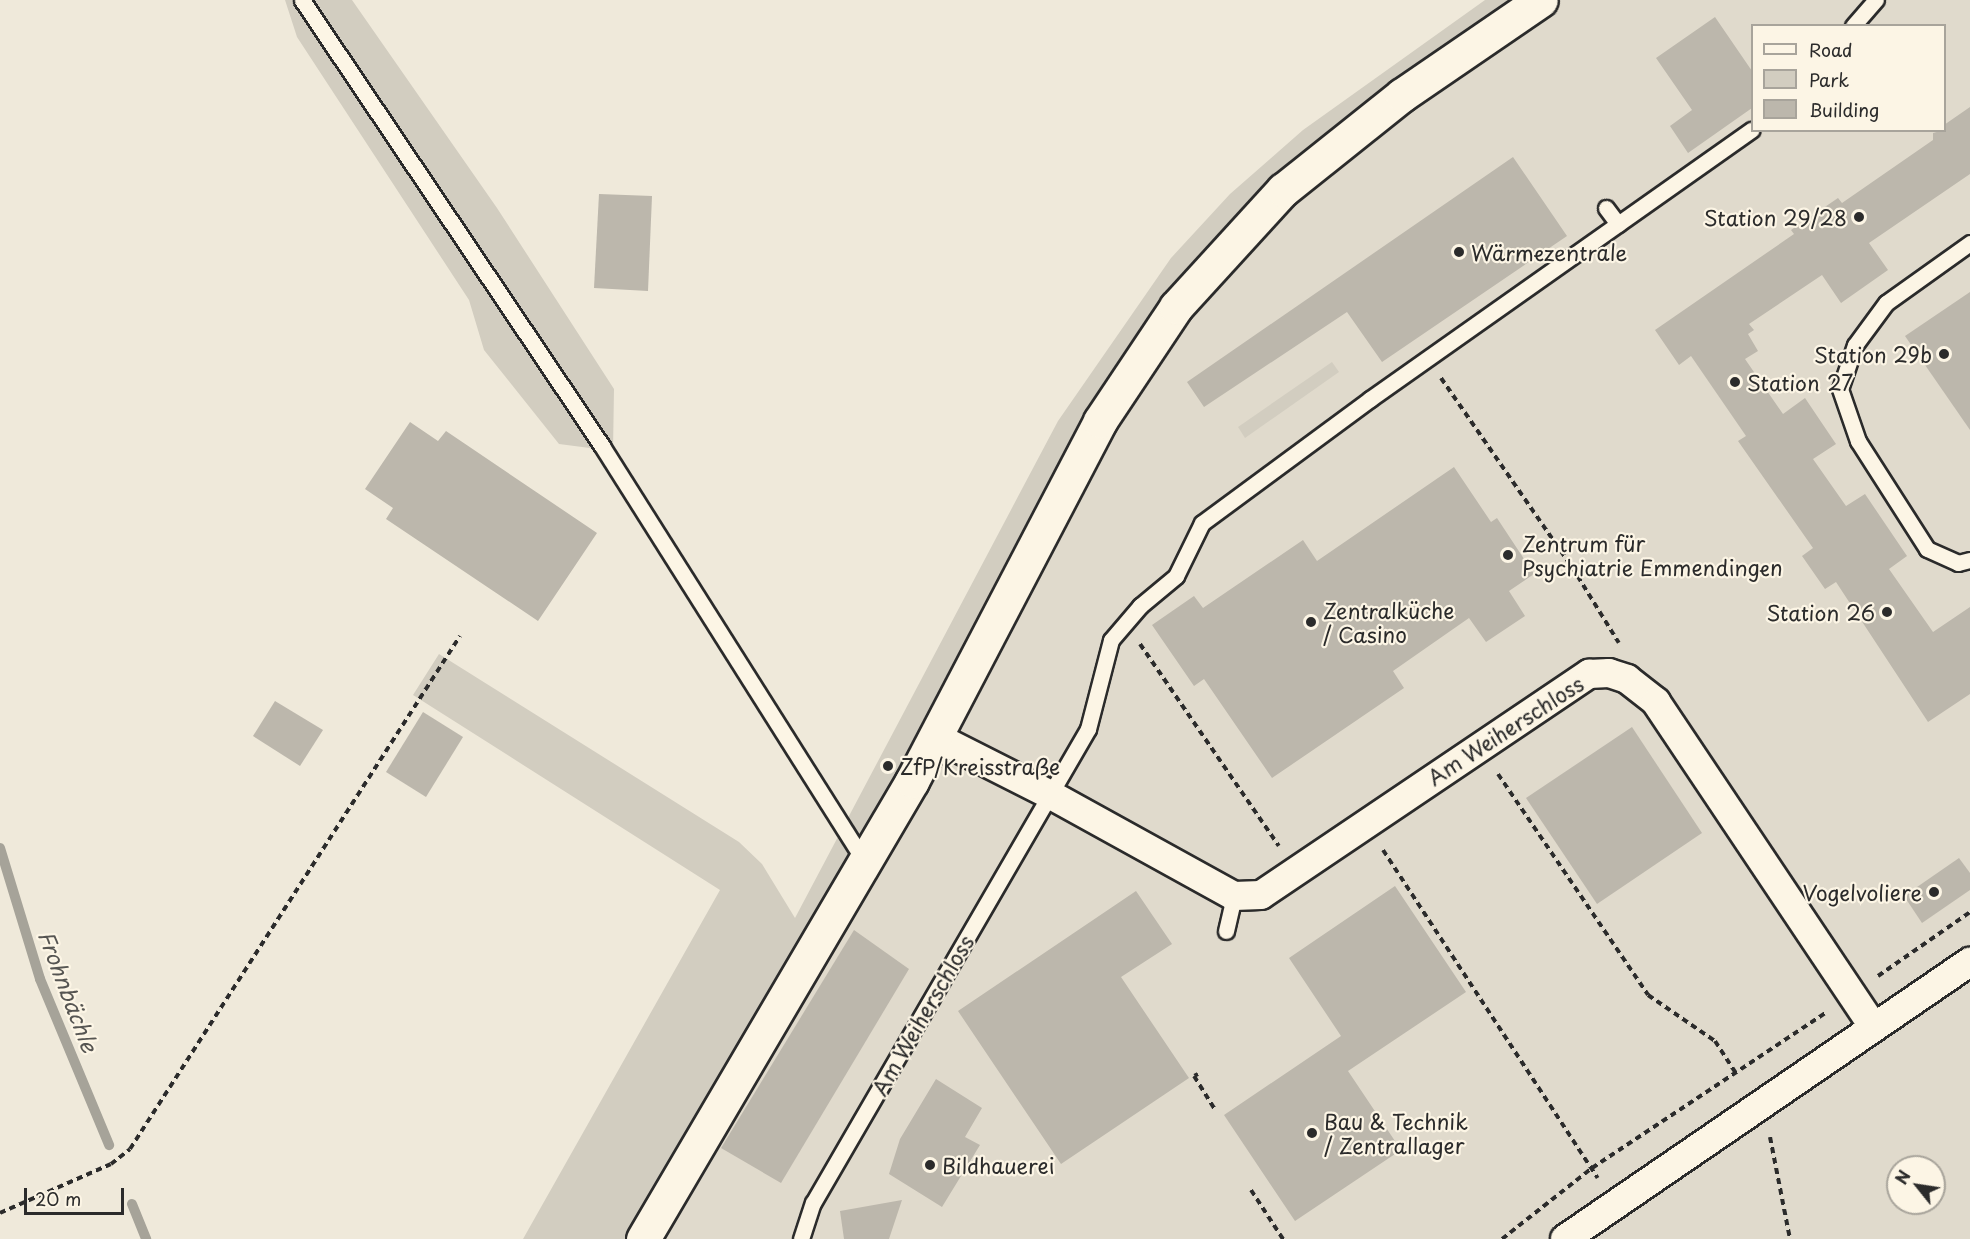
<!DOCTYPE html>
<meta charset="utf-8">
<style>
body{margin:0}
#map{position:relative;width:1970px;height:1239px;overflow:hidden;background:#efe9da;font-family:"Playpen Sans",sans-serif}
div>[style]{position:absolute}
.built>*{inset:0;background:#e0dacc}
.green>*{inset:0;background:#d2cdc0}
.stream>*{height:10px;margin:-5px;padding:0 5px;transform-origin:5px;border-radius:5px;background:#a6a399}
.building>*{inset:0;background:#bcb7ac}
.path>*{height:4px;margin-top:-2px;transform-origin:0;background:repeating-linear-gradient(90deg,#2b2b2b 0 6px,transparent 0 10.5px)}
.roads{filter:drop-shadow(2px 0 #2b2b2b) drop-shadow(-2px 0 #2b2b2b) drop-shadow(0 2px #2b2b2b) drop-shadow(0 -2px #2b2b2b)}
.lane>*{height:15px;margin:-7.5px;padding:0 7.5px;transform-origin:7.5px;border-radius:7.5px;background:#fcf5e5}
.street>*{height:28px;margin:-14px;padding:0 14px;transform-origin:14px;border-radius:14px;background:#fcf5e5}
.secondary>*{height:33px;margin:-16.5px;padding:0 16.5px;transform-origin:16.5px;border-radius:16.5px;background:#fcf5e5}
.dots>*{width:16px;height:16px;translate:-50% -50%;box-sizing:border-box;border:3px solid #fcf5e5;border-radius:50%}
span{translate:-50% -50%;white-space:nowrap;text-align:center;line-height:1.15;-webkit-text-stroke:4.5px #fcf5e5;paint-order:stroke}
.poi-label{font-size:21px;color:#2b2b2b}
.right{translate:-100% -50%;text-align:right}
.left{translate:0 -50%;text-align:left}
.street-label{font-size:21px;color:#2b2b2b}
.water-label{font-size:22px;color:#565552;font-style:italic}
.legend{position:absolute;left:1751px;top:24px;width:195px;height:108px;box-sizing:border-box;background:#fcf5e5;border:2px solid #a8a49b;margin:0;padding:8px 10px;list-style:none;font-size:18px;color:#2b2b2b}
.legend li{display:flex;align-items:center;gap:12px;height:30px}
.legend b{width:30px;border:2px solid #a8a49b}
.north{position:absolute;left:1886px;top:1155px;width:60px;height:60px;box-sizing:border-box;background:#fcf5e5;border:2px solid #a8a49b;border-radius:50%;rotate:300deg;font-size:16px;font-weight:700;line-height:24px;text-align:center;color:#2b2b2b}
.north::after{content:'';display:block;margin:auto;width:21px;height:27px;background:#2b2b2b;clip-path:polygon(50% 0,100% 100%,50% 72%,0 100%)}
.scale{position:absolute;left:24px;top:1188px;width:100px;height:27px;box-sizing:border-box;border:3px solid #2b2b2b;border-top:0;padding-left:8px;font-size:18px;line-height:21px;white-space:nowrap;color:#2b2b2b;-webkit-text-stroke:4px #fcf5e5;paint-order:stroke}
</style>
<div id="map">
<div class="built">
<i style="clip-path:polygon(evenodd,1560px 0,1970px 0,1970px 1239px,666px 1239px,762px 1063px,894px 844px,1144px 367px,1264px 219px,1410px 101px,1560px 0,1752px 26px,1944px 26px,1944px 130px,1752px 130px,1752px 26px,1560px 0,1898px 1167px,1934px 1167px,1934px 1203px,1898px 1203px,1898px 1167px)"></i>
</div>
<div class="green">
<i style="clip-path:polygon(285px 0,352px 0,497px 208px,614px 389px,613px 451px,559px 444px,484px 350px,469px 300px,297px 37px)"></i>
<i style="clip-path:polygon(1485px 0,1560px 0,1410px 101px,1264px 219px,1144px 367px,894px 844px,762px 1063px,666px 1239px,523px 1239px,720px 890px,413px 695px,439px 654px,739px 842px,762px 864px,795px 918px,1058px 421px,1171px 258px,1230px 194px,1303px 130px)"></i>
<i style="clip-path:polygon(1332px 362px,1339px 372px,1245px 438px,1238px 427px)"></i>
</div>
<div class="stream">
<i style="left:0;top:848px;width:137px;rotate:73deg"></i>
<i style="left:40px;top:979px;width:180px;rotate:67.4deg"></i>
<i style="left:132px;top:1204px;width:38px;rotate:68deg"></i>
</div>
<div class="building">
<i style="clip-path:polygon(1715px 17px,1752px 71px,1752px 108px,1688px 153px,1670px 126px,1692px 110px,1656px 58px)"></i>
<i style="clip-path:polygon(1970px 107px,1970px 174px,1869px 243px,1888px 270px,1841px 303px,1822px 275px,1749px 324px,1754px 330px,1748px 334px,1758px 351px,1745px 359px,1783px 414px,1805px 398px,1836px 444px,1813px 459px,1846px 506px,1865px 494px,1907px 556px,1889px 569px,1933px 632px,1970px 607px,1970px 694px,1928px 722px,1836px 582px,1825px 589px,1802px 556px,1813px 548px,1738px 441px,1746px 436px,1691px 356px,1679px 365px,1655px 330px,1794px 234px,1791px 230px,1838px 198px,1842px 203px,1933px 140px,1933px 133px,1944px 130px,1944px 125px)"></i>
<i style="clip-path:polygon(1513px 157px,1567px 236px,1382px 362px,1347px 312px,1204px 407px,1187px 382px)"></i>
<i style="clip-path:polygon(599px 194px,652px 196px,648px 291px,594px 288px)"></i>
<i style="clip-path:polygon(1970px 292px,1970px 430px,1905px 336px)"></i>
<i style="clip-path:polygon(410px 422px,438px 441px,446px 431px,597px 533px,538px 621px,386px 519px,393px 508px,365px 489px)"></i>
<i style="clip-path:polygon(1454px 467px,1491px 522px,1497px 518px,1534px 574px,1509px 591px,1525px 616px,1486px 642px,1469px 618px,1393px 671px,1404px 688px,1272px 778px,1204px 679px,1194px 686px,1152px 625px,1194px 596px,1203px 608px,1303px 540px,1317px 561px)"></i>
<i style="clip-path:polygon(275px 701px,323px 730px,300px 766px,253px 736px)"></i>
<i style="clip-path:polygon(423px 712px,463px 737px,426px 797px,386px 772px)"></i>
<i style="clip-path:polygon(1632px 727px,1702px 833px,1597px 904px,1526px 798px)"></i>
<i style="clip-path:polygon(1959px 858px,1970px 873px,1970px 890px,1922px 923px,1904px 896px)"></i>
<i style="clip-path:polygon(1395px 886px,1466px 992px,1348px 1071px,1401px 1150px,1295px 1221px,1224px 1115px,1341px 1036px,1289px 958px)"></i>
<i style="clip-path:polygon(1136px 891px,1172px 944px,1121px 977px,1189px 1078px,1061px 1164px,958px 1011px)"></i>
<i style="clip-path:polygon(854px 930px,909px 969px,781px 1183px,721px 1148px)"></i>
<i style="clip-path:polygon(936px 1079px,982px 1108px,965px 1137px,980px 1145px,942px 1207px,889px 1174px,900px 1139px)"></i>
<i style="clip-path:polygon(902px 1200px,889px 1239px,844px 1239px,840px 1211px)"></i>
</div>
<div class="path">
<i style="left:1441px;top:378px;width:230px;rotate:55.3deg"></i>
<i style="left:1572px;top:567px;width:89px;rotate:58.3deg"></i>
<i style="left:1140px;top:644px;width:245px;rotate:55.5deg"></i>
<i style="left:1498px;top:774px;width:267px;rotate:55.8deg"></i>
<i style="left:1648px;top:995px;width:81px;rotate:34.5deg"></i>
<i style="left:1715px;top:1041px;width:38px;rotate:57deg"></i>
<i style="left:1383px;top:850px;width:392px;rotate:56.8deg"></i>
<i style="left:1878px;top:976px;width:112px;rotate:-34.8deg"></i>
<i style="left:1198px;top:1074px;width:4px;rotate:153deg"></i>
<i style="left:1194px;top:1076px;width:40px;rotate:58deg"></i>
<i style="left:1770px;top:1137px;width:104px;rotate:78.9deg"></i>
<i style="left:1251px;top:1190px;width:59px;rotate:56.9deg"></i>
<i style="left:0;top:1213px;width:121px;rotate:-23.8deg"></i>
<i style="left:111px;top:1164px;width:24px;rotate:-38deg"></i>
<i style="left:130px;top:1149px;width:610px;rotate:-57.25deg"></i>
<i style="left:1502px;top:1239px;width:115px;rotate:-38.3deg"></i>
<i style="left:1592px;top:1168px;width:283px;rotate:-33.6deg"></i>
</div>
<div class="roads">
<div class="lane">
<i style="left:302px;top:0;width:538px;rotate:56.07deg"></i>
<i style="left:602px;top:446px;width:494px;rotate:57.7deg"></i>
<i style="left:1853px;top:26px;width:35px;rotate:-49deg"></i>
<i style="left:1606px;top:208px;width:20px;rotate:53deg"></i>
<i style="left:1970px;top:243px;width:103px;rotate:144.5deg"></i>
<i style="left:1886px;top:303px;width:52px;rotate:126.4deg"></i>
<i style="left:1855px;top:345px;width:46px;rotate:108.8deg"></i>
<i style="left:1840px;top:389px;width:55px;rotate:70.9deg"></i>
<i style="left:1858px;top:441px;width:128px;rotate:57.4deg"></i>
<i style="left:1927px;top:549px;width:34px;rotate:24deg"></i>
<i style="left:1958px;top:563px;width:12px;rotate:-14deg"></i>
<i style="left:1226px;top:931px;width:36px;rotate:-77deg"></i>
<i style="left:801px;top:1239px;width:38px;rotate:-72deg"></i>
<i style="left:813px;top:1203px;width:548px;rotate:-59.88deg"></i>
<i style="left:1088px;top:729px;width:92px;rotate:-75.5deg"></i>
<i style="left:1111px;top:640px;width:45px;rotate:-49.5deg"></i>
<i style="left:1140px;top:606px;width:47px;rotate:-39.8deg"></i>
<i style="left:1176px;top:576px;width:59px;rotate:-63.9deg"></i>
<i style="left:1202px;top:523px;width:209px;rotate:-36.4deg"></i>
<i style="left:1370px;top:399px;width:467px;rotate:-35.2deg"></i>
</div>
<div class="street">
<i style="left:936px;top:737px;width:129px;rotate:26.8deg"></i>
<i style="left:1051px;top:795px;width:209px;rotate:28.9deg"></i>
<i style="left:1234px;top:896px;width:27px;rotate:-2deg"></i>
<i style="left:1261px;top:895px;width:396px;rotate:-34deg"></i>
<i style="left:1589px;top:674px;width:20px;rotate:-3deg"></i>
<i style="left:1609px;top:673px;width:19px;rotate:18deg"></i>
<i style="left:1627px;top:679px;width:37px;rotate:38deg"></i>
<i style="left:1656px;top:702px;width:390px;rotate:56.2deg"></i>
<i style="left:1565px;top:1239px;width:491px;rotate:-34.4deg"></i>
</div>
<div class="secondary">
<i style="left:643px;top:1239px;width:531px;rotate:-59.57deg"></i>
<i style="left:912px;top:781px;width:406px;rotate:-62.4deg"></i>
<i style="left:1100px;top:421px;width:137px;rotate:-56.3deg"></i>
<i style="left:1176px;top:307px;width:159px;rotate:-47.6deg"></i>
<i style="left:1283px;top:190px;width:152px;rotate:-38.6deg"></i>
<i style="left:1402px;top:95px;width:168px;rotate:-34.4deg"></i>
</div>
</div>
<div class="dots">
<i style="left:1859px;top:217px;background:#2b2b2b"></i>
<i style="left:1459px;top:252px;background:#2b2b2b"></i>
<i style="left:1944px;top:354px;background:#2b2b2b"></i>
<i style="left:1735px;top:382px;background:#2b2b2b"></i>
<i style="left:1508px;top:555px;background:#2b2b2b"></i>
<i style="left:1887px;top:612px;background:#2b2b2b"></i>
<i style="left:1311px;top:622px;background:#2b2b2b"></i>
<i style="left:888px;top:766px;background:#2b2b2b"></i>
<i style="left:1934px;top:892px;background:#2b2b2b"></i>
<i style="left:1312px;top:1133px;background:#2b2b2b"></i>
<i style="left:930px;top:1165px;background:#2b2b2b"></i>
</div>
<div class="poi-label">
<span class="right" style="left:1847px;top:217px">Station 29/28</span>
<span class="left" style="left:1471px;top:252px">Wärmezentrale</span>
<span class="right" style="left:1932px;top:354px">Station 29b</span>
<span class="left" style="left:1747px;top:382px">Station 27</span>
<span class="left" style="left:1522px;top:555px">Zentrum für<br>Psychiatrie Emmendingen</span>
<span class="left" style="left:1323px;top:622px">Zentralküche<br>/ Casino</span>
<span class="right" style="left:1875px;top:612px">Station 26</span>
<span class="left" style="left:900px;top:766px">ZfP/Kreisstraße</span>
<span class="right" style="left:1922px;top:892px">Vogelvoliere</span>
<span class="left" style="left:1324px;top:1133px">Bau &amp; Technik<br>/ Zentrallager</span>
<span class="left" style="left:942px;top:1165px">Bildhauerei</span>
</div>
<div class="street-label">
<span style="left:1505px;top:730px;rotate:-33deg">Am Weiherschloss</span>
<span style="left:922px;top:1015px;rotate:-60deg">Am Weiherschloss</span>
</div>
<div class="water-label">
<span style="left:69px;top:991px;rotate:69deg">Frohnbächle</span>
</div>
<ul class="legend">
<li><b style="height:8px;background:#fcf5e5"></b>Road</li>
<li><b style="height:16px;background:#d2cdc0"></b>Park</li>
<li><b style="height:16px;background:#bcb7ac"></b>Building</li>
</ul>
<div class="north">N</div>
<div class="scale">20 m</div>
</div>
